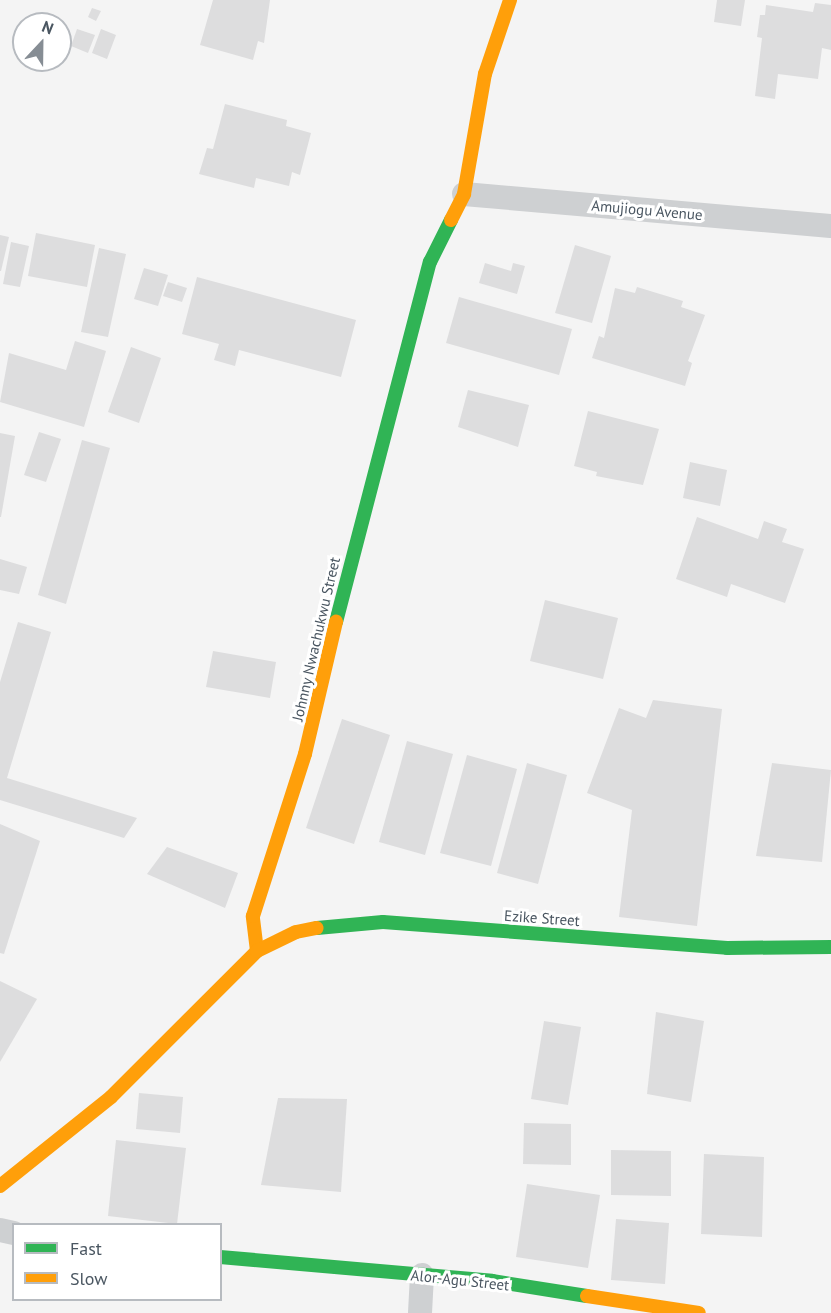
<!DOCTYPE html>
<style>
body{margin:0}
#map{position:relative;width:831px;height:1313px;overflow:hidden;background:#f4f4f4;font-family:"PT Sans",sans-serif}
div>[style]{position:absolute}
.building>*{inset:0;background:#ddddde}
.street>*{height:24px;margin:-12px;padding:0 12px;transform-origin:12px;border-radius:12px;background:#ced0d2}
.fast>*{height:14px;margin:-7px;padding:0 7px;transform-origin:7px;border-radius:7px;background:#30b455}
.slow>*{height:14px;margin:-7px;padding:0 7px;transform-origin:7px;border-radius:7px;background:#ff9f0a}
span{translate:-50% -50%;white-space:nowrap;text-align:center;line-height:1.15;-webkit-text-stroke:6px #fff;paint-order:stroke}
.street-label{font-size:15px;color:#4a5661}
.legend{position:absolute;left:12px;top:1223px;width:210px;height:78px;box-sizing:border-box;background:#fff;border:2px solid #b7bbc0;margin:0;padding:8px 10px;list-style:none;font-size:18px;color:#4a5661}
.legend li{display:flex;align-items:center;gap:12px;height:30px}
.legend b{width:30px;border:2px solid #b7bbc0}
.north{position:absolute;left:12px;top:12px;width:60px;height:60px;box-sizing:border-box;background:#fff;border:2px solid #b7bbc0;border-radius:50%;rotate:22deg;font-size:16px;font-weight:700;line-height:24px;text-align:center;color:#4a5661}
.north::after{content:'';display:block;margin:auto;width:21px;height:27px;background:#868d94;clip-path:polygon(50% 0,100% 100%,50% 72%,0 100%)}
</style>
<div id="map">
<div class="building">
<i style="clip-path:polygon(213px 0,270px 0,264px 43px,258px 41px,253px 60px,200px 45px)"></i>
<i style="clip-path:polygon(717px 0,745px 0,741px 26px,714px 22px)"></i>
<i style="clip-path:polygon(815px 3px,831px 5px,831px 50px,822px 48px,818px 79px,778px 74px,775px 99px,755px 96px,762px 38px,757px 37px,760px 15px,765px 15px,766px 5px,813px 12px)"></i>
<i style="clip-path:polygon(92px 8px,101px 11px,96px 21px,88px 17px)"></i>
<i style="clip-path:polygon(77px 29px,95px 35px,88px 53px,71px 46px)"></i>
<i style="clip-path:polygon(101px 29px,116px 35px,107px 59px,92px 53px)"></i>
<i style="clip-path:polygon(225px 104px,287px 120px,286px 126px,311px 133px,300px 175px,292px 172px,289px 186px,256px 178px,254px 188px,199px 174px,207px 148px,213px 149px)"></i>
<i style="clip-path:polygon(36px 233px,95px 245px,87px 287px,28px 276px)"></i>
<i style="clip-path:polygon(0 235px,9px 237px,1px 271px,0 271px)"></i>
<i style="clip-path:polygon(11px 242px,29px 246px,20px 287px,3px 284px)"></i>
<i style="clip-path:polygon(575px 245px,611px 256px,592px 323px,555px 313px)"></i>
<i style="clip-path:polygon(99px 248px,126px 254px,108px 337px,81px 332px)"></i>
<i style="clip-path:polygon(485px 263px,511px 271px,513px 263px,525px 266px,517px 294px,479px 283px)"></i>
<i style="clip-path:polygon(144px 268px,168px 275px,158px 306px,134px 299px)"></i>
<i style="clip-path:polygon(197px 277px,356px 320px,341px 377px,239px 350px,235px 366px,214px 360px,219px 344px,182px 334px)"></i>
<i style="clip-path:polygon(168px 282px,187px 288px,182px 302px,163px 296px)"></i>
<i style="clip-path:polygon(637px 287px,683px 301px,681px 307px,705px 315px,688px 361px,692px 363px,685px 386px,592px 358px,599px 336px,604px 338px,615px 288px,635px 293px)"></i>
<i style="clip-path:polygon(459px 297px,572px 329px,559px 375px,446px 343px)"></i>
<i style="clip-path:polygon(75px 341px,106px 351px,84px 427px,0 402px,9px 353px,66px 370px)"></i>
<i style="clip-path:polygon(131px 347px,161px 358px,139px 423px,108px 412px)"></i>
<i style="clip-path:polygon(468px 390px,529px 405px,518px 447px,458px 427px)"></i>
<i style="clip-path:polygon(588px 411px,659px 429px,643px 485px,596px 476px,597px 472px,574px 466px)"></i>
<i style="clip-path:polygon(39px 432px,61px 439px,46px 482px,24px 475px)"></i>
<i style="clip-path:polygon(0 433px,15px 436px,1px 517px,0 517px)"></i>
<i style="clip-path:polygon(82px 440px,110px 448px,66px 604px,38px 595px)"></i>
<i style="clip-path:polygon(690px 462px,727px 470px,720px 506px,683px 498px)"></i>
<i style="clip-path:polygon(697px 517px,758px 539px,764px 521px,787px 529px,782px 542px,804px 549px,785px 603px,731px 584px,727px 597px,676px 579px)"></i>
<i style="clip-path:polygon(0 559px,27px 567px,19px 594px,0 590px)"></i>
<i style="clip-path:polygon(545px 600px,618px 618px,603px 679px,530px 661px)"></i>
<i style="clip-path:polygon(18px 622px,51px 632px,7px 778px,137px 818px,124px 838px,0 800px,0 682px)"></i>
<i style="clip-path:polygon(213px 651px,276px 662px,270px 698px,206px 687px)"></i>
<i style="clip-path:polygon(653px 700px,722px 709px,697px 926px,619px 917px,632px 810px,587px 793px,619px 708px,646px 718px)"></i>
<i style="clip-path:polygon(342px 719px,390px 735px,354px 844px,306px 828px)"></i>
<i style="clip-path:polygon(407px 741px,453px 754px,425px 855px,379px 842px)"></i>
<i style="clip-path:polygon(467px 755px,517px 769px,491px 866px,440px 853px)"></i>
<i style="clip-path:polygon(527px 763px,567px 775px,538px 884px,497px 873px)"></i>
<i style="clip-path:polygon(772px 763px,831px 770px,822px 862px,756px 856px)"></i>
<i style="clip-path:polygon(0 824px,40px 841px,4px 954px,0 953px)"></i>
<i style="clip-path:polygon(167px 847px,238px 873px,225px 908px,147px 874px)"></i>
<i style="clip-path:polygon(0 981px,37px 999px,0 1062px)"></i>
<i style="clip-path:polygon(656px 1012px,704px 1021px,691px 1102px,647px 1094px)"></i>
<i style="clip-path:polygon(544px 1021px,581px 1027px,568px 1105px,531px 1099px)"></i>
<i style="clip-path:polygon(139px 1093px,183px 1097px,180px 1133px,136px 1129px)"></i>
<i style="clip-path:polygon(278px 1098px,347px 1099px,341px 1192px,261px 1185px)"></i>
<i style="clip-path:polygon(524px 1123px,571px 1124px,571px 1165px,523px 1164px)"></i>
<i style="clip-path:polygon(116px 1140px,186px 1148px,177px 1224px,108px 1216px)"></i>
<i style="clip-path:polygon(611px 1150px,671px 1151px,671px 1196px,611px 1195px)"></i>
<i style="clip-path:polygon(704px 1154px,764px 1157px,762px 1237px,701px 1234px)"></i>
<i style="clip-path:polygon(527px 1184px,600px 1195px,588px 1268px,516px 1257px)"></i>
<i style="clip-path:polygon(616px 1219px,669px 1223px,665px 1284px,611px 1280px)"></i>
</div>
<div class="street">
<i style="left:464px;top:194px;width:368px;rotate:5deg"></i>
<i style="left:0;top:1230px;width:14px;rotate:12deg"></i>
<i style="left:420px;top:1313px;width:38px;rotate:-87deg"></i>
</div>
<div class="fast">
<i style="left:336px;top:622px;width:372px;rotate:-75.4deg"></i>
<i style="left:430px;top:262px;width:47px;rotate:-63.4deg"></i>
<i style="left:317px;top:928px;width:66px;rotate:-5.2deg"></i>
<i style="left:383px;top:922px;width:345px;rotate:4.3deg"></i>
<i style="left:727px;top:948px;width:104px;rotate:-0.6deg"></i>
<i style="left:220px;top:1257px;width:273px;rotate:5deg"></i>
<i style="left:492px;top:1281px;width:96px;rotate:9deg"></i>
</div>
<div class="slow">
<i style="left:451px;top:220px;width:29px;rotate:-63deg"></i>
<i style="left:464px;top:194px;width:122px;rotate:-80.1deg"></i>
<i style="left:485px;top:74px;width:78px;rotate:-71.3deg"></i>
<i style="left:257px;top:951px;width:35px;rotate:-97deg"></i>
<i style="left:253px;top:916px;width:170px;rotate:-72.2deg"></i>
<i style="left:305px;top:754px;width:136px;rotate:-76.8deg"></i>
<i style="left:0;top:1186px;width:142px;rotate:-38.7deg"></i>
<i style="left:111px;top:1097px;width:206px;rotate:-45deg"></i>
<i style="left:257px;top:951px;width:43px;rotate:-26deg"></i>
<i style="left:296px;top:932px;width:21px;rotate:-11deg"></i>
<i style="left:587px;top:1296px;width:113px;rotate:8.6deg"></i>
</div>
<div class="street-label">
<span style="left:647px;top:210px;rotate:5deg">Amujiogu Avenue</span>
<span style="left:316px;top:639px;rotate:-77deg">Johnny Nwachukwu Street</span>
<span style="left:542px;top:918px;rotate:4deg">Ezike Street</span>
<span style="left:460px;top:1280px;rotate:6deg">Alor-Agu Street</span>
</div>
<ul class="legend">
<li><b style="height:8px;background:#30b455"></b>Fast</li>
<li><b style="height:8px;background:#ff9f0a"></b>Slow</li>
</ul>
<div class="north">N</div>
</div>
